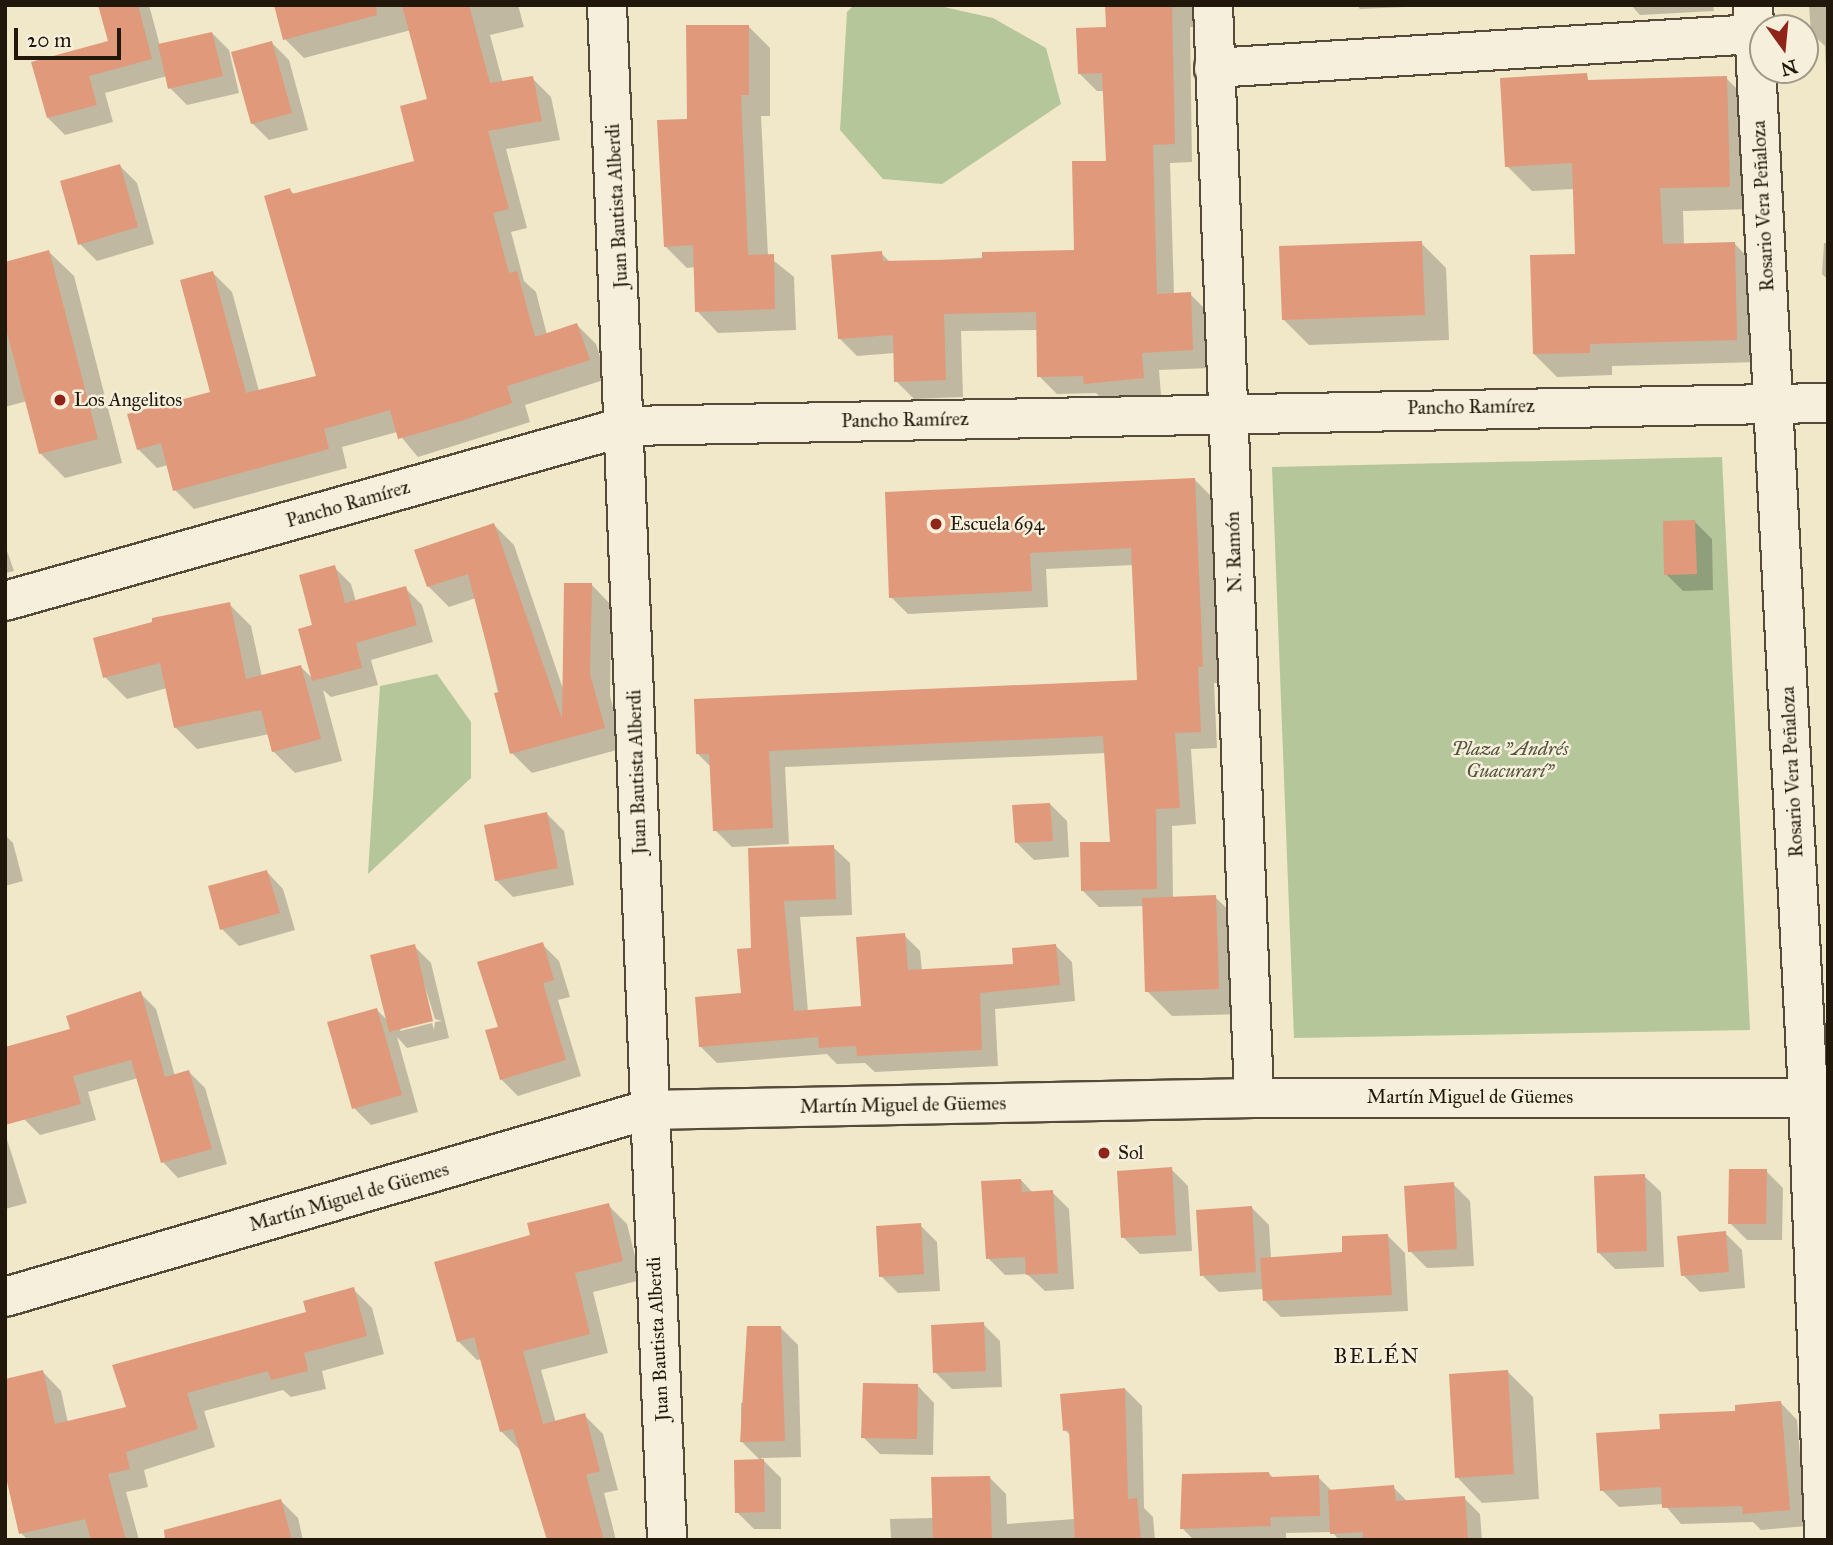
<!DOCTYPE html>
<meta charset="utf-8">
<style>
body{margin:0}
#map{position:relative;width:1833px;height:1545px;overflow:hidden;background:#f1e7c9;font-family:"IM FELL Great Primer",serif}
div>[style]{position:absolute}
.green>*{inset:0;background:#b5c79a}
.shadow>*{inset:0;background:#0003}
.building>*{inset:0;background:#e0997b}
.roads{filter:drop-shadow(2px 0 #564b3a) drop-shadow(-2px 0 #564b3a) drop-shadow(0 2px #564b3a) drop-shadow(0 -2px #564b3a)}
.minor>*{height:38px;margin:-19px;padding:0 19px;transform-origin:19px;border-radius:19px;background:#f6efdc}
.dots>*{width:19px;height:19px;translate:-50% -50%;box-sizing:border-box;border:4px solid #f6efdc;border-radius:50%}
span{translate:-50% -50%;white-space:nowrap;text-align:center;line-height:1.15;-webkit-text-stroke:5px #f6efdc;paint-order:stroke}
.street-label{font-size:19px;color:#22170b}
.poi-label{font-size:19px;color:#22170b}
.left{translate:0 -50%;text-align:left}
.park-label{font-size:19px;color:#55553d;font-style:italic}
.neighbourhood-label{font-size:21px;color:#22170b;letter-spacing:2px}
.frame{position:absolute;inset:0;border:7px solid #22170b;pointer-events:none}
.north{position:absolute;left:1749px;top:14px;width:70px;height:70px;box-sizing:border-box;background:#f6efdc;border:2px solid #a19988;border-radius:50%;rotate:165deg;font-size:19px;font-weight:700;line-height:28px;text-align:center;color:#22170b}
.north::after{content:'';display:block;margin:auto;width:24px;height:32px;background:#8f2418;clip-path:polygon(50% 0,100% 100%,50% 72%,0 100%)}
.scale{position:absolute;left:14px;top:28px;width:107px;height:32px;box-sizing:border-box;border:4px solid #22170b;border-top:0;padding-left:9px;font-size:21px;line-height:24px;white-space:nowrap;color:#22170b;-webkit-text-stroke:5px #f6efdc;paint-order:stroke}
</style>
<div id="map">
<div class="green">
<i style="clip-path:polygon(854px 5px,935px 5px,993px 18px,1046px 48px,1061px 104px,942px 184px,883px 179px,840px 130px,847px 12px)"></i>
<i style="clip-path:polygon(1722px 457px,1750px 1030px,1294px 1038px,1272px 467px)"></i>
<i style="clip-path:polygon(437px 674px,471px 722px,471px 778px,368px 874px,380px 686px)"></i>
</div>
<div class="shadow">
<i style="clip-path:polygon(100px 5px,149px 5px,160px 46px,212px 33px,229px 50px,239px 93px,187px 105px,170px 88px,167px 76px,105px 93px,113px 122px,65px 135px,48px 118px,110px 42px)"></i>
<i style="clip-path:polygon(276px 5px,518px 5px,524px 27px,490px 35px,503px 83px,532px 78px,551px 97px,560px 140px,506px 149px,527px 228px,511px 232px,524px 281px,536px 292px,547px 335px,577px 325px,596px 344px,607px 379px,525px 405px,530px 422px,418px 457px,397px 432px,342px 447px,347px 468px,194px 509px,175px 490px,168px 465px,157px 468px,138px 449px,212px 393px,213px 273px,232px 292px,259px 391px,318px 377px,290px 190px,295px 195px,416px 162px,429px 100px,411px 30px,304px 58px,285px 39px)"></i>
<i style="clip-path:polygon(1107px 5px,1197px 5px,1197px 27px,1190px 27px,1192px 162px,1170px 163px,1174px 295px,1190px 294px,1208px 312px,1210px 368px,1159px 370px,1161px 395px,1104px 401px,1096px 393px,1057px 394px,1039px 376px,1038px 330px,961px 331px,963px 397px,914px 399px,896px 381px,895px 353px,857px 356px,839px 338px,881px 253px,891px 263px,1075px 252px,1108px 163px,1105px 91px,1097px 91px,1079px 73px,1108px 28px)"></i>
<i style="clip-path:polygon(1357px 5px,1449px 5px,1360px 9px)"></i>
<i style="clip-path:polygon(1631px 5px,1713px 5px,1714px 11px,1640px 15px)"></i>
<i style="clip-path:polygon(1809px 5px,1828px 5px,1828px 113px,1825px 46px,1811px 33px)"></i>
<i style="clip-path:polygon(748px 26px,770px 48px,770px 116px,761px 116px,768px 256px,794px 277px,796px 330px,718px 333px,697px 311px,695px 267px,687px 268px,665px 246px,688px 120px)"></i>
<i style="clip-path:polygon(272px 43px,289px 60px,308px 130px,269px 140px,252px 123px)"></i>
<i style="clip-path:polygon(1726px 78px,1749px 101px,1752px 209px,1683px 211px,1684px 245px,1734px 243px,1757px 267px,1759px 362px,1612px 366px,1612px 375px,1557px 377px,1534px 354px,1577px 256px,1574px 189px,1532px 191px,1507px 166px,1594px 101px)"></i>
<i style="clip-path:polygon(120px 166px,137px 183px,154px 244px,97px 261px,80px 244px)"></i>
<i style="clip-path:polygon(1421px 243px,1446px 268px,1449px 340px,1309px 345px,1283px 319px)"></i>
<i style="clip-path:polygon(1824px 243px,1828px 243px,1828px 280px,1822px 274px)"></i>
<i style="clip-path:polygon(49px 252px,74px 276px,122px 463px,65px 478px,40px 453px,27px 401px,5px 407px,5px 263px)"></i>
<i style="clip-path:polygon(1195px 480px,1212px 497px,1220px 683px,1214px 683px,1217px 748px,1191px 749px,1196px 824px,1172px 826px,1173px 898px,1215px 897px,1241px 922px,1244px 1014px,1172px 1016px,1147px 991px,1144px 906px,1099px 907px,1082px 890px,1111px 843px,1106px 753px,785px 767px,789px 844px,732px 847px,715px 830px,711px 767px,698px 754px,1138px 681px,1133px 565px,1046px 569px,1048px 607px,908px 614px,891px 597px)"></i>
<i style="clip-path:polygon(1695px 522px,1712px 539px,1713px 590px,1683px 591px,1666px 574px)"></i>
<i style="clip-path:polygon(494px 525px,514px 545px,563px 689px,591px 584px,611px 605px,610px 696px,624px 748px,532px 773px,512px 753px,476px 598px,449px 607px,428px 586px)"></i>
<i style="clip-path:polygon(5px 545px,14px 571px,5px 573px)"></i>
<i style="clip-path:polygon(334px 567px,351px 584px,356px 602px,405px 588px,422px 605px,433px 642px,371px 660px,378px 685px,331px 697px,323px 690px,342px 761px,295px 773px,273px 751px,269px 734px,197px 749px,175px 727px,167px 688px,127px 699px,105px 677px,229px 604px,251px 626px,262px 677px,301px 667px,313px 679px,314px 627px)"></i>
<i style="clip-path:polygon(1050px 804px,1067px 821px,1069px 857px,1034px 860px,1017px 843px)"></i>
<i style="clip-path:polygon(547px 814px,564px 831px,574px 885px,513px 897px,496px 880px)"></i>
<i style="clip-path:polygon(5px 835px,13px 843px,23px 881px,5px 886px)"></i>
<i style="clip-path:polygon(833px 847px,850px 863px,852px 915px,800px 917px,808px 1012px,863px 1008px,904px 935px,920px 951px,922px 971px,1015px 966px,1055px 945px,1072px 962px,1075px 1001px,995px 1009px,998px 1066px,875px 1072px,865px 1063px,837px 1064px,827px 1054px,717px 1063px,700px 1046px,743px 995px,753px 950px,750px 850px)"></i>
<i style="clip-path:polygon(267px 872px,283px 889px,295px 930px,239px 946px,222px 929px)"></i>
<i style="clip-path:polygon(542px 944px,559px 961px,570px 997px,558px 1000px,581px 1076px,518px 1096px,501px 1079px,500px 1028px)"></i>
<i style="clip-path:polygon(evenodd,414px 946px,431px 963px,449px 1038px,407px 1048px,397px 1037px,418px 1112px,371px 1125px,354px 1108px,377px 1010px,388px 1021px,414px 946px,418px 964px,435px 1019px,442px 1021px,435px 1022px,434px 1030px,432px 1023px,400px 1031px,418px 964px)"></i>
<i style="clip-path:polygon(140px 993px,156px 1009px,175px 1076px,189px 1072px,205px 1088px,227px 1164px,178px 1178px,163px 1162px,138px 1078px,88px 1092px,96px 1120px,40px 1135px,24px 1119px)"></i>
<i style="clip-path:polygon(5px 1133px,27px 1203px,5px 1209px)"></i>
<i style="clip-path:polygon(1171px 1169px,1188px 1186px,1192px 1251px,1140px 1254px,1123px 1237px)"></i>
<i style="clip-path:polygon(1766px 1171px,1783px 1188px,1782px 1240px,1747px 1240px,1730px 1223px)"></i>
<i style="clip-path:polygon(1644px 1176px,1661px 1192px,1664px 1267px,1615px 1269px,1598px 1252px)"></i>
<i style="clip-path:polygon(1021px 1180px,1033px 1193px,1052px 1192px,1069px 1209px,1074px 1289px,1045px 1291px,1027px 1274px,1005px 1275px,988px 1258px)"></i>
<i style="clip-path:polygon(1453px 1184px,1470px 1201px,1474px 1266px,1427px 1268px,1410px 1251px)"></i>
<i style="clip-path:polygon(608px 1205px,627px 1224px,641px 1280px,593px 1292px,608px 1353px,541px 1370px,556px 1423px,584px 1415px,603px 1434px,618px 1490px,604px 1493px,616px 1540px,549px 1540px,521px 1451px,501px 1431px,482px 1359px,477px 1360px,458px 1341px,532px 1236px)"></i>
<i style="clip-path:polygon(1252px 1208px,1269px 1225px,1271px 1259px,1344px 1254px,1388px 1236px,1405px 1253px,1408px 1311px,1281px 1317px,1264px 1300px,1264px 1289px,1219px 1292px,1202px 1275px)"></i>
<i style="clip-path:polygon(920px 1225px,937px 1242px,940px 1291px,898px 1293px,881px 1276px)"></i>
<i style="clip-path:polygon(1725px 1233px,1742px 1250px,1745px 1288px,1700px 1292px,1683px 1275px)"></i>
<i style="clip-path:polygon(353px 1289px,372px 1308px,384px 1354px,322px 1371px,326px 1389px,291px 1397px,283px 1390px,204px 1411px,215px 1447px,144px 1470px,148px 1487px,126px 1492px,139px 1540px,28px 1540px,21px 1533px,43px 1372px,61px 1391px,68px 1423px,128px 1408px)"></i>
<i style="clip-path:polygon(983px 1324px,1000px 1341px,1002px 1387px,952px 1389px,935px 1372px)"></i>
<i style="clip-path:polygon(781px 1328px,798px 1345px,801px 1457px,761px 1458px,781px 1478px,781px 1529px,754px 1529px,737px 1512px,761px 1461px,741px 1441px,741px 1403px,747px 1403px)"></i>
<i style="clip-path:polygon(1508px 1372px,1533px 1397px,1539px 1499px,1482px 1503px,1457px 1477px)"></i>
<i style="clip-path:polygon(918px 1386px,934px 1403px,933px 1455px,880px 1454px,863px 1437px)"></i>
<i style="clip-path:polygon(1125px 1389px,1142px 1406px,1144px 1508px,1153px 1517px,1155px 1540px,891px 1540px,890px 1519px,934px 1518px,989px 1477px,1006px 1494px,1007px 1524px,1075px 1519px,1071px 1436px,1065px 1430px)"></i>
<i style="clip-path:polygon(1781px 1403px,1797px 1420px,1806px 1526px,1761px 1530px,1753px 1522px,1681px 1524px,1664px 1504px,1619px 1507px,1602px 1490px,1662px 1430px)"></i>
<i style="clip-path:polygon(1269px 1473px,1273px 1478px,1318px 1477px,1332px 1491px,1393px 1487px,1408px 1502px,1464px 1498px,1480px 1514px,1482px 1540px,1339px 1540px,1332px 1532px,1286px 1533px,1286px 1540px,1194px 1540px,1182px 1528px)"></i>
<i style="clip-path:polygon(281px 1501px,298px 1518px,303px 1540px,221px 1540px)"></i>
</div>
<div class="building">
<i style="clip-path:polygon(98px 5px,138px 5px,152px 59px,89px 76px,97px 105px,47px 118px,31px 62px,108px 41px)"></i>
<i style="clip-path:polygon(274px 5px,376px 5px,377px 15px,283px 40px)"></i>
<i style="clip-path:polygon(402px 5px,469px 5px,490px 83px,533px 76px,542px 121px,488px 131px,509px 209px,493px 213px,509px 273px,517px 271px,535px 337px,577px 323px,590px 360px,507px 386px,512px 403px,461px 421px,398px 439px,390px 410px,324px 429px,329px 449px,173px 491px,161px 443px,137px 450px,127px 414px,210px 392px,180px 280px,213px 271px,246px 393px,316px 376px,264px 196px,290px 188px,292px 194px,414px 161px,400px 106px,427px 99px)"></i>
<i style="clip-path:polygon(1105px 5px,1172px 5px,1175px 144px,1153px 145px,1157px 294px,1191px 292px,1193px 350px,1142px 353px,1144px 378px,1084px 384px,1083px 376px,1037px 377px,1036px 312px,944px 314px,946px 380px,894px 382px,893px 335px,838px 339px,831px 255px,882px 251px,883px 261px,982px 259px,982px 252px,1074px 250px,1072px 161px,1106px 161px,1102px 73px,1078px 74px,1076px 28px,1106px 27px)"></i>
<i style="clip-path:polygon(686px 25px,749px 25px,749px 95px,741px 95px,748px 255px,774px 254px,775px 309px,695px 312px,693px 245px,664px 247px,657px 120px,687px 119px)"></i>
<i style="clip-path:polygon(212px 32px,223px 76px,168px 89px,158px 44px)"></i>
<i style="clip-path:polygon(272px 41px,292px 113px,251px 124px,231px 52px)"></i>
<i style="clip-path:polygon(1587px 73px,1588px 80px,1727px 76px,1730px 187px,1660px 188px,1663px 244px,1735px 242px,1737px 340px,1590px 344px,1590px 353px,1533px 354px,1530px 255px,1575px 254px,1572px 163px,1505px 167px,1500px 78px)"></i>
<i style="clip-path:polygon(120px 164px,138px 227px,78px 245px,60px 181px)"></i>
<i style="clip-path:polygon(1422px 241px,1425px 315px,1282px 320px,1279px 246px)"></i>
<i style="clip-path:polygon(49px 250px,98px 439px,39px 454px,5px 325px,5px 262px)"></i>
<i style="clip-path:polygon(1195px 478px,1203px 667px,1198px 667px,1201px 732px,1175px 733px,1180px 808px,1156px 809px,1157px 889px,1081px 891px,1080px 842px,1110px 842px,1103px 736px,769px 751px,773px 828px,713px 831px,709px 754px,696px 754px,694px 699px,1137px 680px,1131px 548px,1030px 553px,1032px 591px,889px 598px,885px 492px)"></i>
<i style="clip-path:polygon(1695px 520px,1697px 574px,1664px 575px,1663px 521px)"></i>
<i style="clip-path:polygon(494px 523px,562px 719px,564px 583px,592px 583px,590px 674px,605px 728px,510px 754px,494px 693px,499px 692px,468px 574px,427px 587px,414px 550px)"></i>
<i style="clip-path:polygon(335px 565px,345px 603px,406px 586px,417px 625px,356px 643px,362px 668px,312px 681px,298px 629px,312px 625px,299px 575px)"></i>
<i style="clip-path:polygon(230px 602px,246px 679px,301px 665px,321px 739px,272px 752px,261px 710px,174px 728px,160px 663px,103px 678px,93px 638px,152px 622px,152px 618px)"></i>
<i style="clip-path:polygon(1050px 803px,1053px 841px,1015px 843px,1012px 805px)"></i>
<i style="clip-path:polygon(547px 812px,558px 868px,495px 881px,484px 825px)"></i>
<i style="clip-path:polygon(834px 845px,836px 899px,784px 901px,794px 1011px,861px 1006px,856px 937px,905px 933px,908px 970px,1013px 964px,1012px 948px,1056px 944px,1060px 985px,980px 993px,982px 1050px,857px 1056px,856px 1046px,819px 1048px,818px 1037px,699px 1047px,695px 997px,741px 993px,737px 949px,751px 948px,748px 848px)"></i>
<i style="clip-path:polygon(267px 870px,280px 913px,220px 930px,208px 886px)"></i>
<i style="clip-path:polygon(1216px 895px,1219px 989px,1145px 992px,1142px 898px)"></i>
<i style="clip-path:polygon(543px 942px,554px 980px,543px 983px,566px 1060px,500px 1080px,485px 1030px,498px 1027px,477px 962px)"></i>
<i style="clip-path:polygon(415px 944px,433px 1021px,389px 1032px,370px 955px)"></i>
<i style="clip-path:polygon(141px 991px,165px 1077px,189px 1070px,212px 1149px,161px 1163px,131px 1060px,73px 1076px,81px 1104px,5px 1125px,5px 1047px,70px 1029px,66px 1016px)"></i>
<i style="clip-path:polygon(377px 1008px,402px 1095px,352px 1109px,327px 1022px)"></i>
<i style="clip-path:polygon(1172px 1167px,1176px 1235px,1121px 1238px,1117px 1171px)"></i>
<i style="clip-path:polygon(1729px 1169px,1767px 1169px,1766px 1224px,1728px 1224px)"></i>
<i style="clip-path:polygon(1645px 1174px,1647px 1251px,1597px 1253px,1594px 1176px)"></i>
<i style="clip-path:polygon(1021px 1179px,1022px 1192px,1053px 1190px,1058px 1273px,1026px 1275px,1025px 1257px,986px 1259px,981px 1181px)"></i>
<i style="clip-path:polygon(1454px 1182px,1457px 1249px,1408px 1252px,1404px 1186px)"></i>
<i style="clip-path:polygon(609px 1203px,623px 1261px,575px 1273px,590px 1334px,523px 1351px,543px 1424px,585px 1413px,600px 1471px,586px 1475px,604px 1540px,547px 1540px,513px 1429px,500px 1432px,474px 1337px,457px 1342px,434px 1262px,530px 1235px,527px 1223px)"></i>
<i style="clip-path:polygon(1252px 1206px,1256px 1272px,1200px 1276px,1196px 1210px)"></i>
<i style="clip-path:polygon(921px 1223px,924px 1274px,879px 1277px,876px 1226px)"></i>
<i style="clip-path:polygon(1726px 1231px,1729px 1272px,1681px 1276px,1677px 1236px)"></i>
<i style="clip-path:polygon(1388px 1234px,1392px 1295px,1263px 1301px,1260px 1258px,1342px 1252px,1342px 1236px)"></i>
<i style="clip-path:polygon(354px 1287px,367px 1336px,304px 1353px,308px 1371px,271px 1380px,268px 1371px,187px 1393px,198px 1429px,126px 1452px,130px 1469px,108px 1474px,126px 1540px,91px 1540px,85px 1519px,19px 1534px,5px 1473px,5px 1379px,43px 1370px,55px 1424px,126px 1407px,112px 1365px,306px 1312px,303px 1301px)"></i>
<i style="clip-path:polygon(984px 1322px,986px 1371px,933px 1373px,931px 1325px)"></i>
<i style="clip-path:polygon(747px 1326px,781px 1326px,785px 1441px,740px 1442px)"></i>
<i style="clip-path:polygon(1508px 1370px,1514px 1474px,1455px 1478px,1449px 1374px)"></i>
<i style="clip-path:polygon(863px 1383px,918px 1384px,917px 1439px,861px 1438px)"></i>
<i style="clip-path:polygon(1125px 1388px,1128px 1499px,1137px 1498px,1141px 1540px,1075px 1540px,1069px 1430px,1063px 1431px,1060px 1394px)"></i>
<i style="clip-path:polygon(1781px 1401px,1790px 1510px,1743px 1514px,1742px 1506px,1662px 1508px,1661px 1487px,1600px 1491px,1596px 1433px,1660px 1429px,1659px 1414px,1735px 1411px,1735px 1405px)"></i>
<i style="clip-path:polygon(764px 1459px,765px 1512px,735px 1513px,734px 1460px)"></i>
<i style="clip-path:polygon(1269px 1472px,1269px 1477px,1319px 1475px,1320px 1516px,1270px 1517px,1271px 1526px,1180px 1529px,1182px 1474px)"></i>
<i style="clip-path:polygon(990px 1476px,992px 1540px,933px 1540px,931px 1477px)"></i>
<i style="clip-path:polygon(1394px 1485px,1396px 1501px,1465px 1496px,1468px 1540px,1363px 1540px,1363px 1532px,1330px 1534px,1328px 1490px)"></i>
<i style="clip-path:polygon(281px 1499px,292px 1540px,165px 1540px,164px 1530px)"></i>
</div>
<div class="roads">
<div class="minor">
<i style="left:607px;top:5px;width:1536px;rotate:87.76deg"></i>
<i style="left:1213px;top:5px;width:1094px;rotate:87.85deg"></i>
<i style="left:1753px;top:5px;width:1092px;rotate:87.11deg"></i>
<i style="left:1808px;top:1096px;width:444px;rotate:87.9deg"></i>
<i style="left:1214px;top:68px;width:541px;rotate:-3.6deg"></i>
<i style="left:5px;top:601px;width:646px;rotate:-15.71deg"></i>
<i style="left:627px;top:426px;width:1201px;rotate:-1.1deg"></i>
<i style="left:5px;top:1297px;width:669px;rotate:-16.24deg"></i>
<i style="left:647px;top:1110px;width:607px;rotate:-1.13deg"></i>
<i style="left:1254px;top:1098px;width:574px"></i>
</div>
</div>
<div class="dots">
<i style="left:60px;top:400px;background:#8f2418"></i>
<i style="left:936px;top:524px;background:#8f2418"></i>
<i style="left:1104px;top:1153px;background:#8f2418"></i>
</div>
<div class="street-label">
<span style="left:617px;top:206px;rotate:-93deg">Juan Bautista Alberdi</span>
<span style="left:1763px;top:206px;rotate:-93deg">Rosario Vera Peñaloza</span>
<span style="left:1471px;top:407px;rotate:-1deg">Pancho Ramírez</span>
<span style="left:905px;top:420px;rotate:-1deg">Pancho Ramírez</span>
<span style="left:348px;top:504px;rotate:-16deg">Pancho Ramírez</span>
<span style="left:1234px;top:552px;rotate:-92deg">N. Ramón</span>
<span style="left:637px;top:772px;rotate:-92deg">Juan Bautista Alberdi</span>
<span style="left:1792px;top:772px;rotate:-93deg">Rosario Vera Peñaloza</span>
<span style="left:1470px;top:1097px">Martín Miguel de Güemes</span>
<span style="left:903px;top:1105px;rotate:-1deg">Martín Miguel de Güemes</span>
<span style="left:349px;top:1197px;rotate:-16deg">Martín Miguel de Güemes</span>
<span style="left:658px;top:1339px;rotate:-93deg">Juan Bautista Alberdi</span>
</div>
<div class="poi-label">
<span class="left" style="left:74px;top:400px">Los Angelitos</span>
<span class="left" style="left:950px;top:524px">Escuela 694</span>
<span class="left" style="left:1118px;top:1153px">Sol</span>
</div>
<div class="park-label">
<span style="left:1510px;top:760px">Plaza "Andrés<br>Guacurarí"</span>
</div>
<div class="neighbourhood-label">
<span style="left:1377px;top:1356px">BELÉN</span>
</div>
<div class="frame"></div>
<div class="north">N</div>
<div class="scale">20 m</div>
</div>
